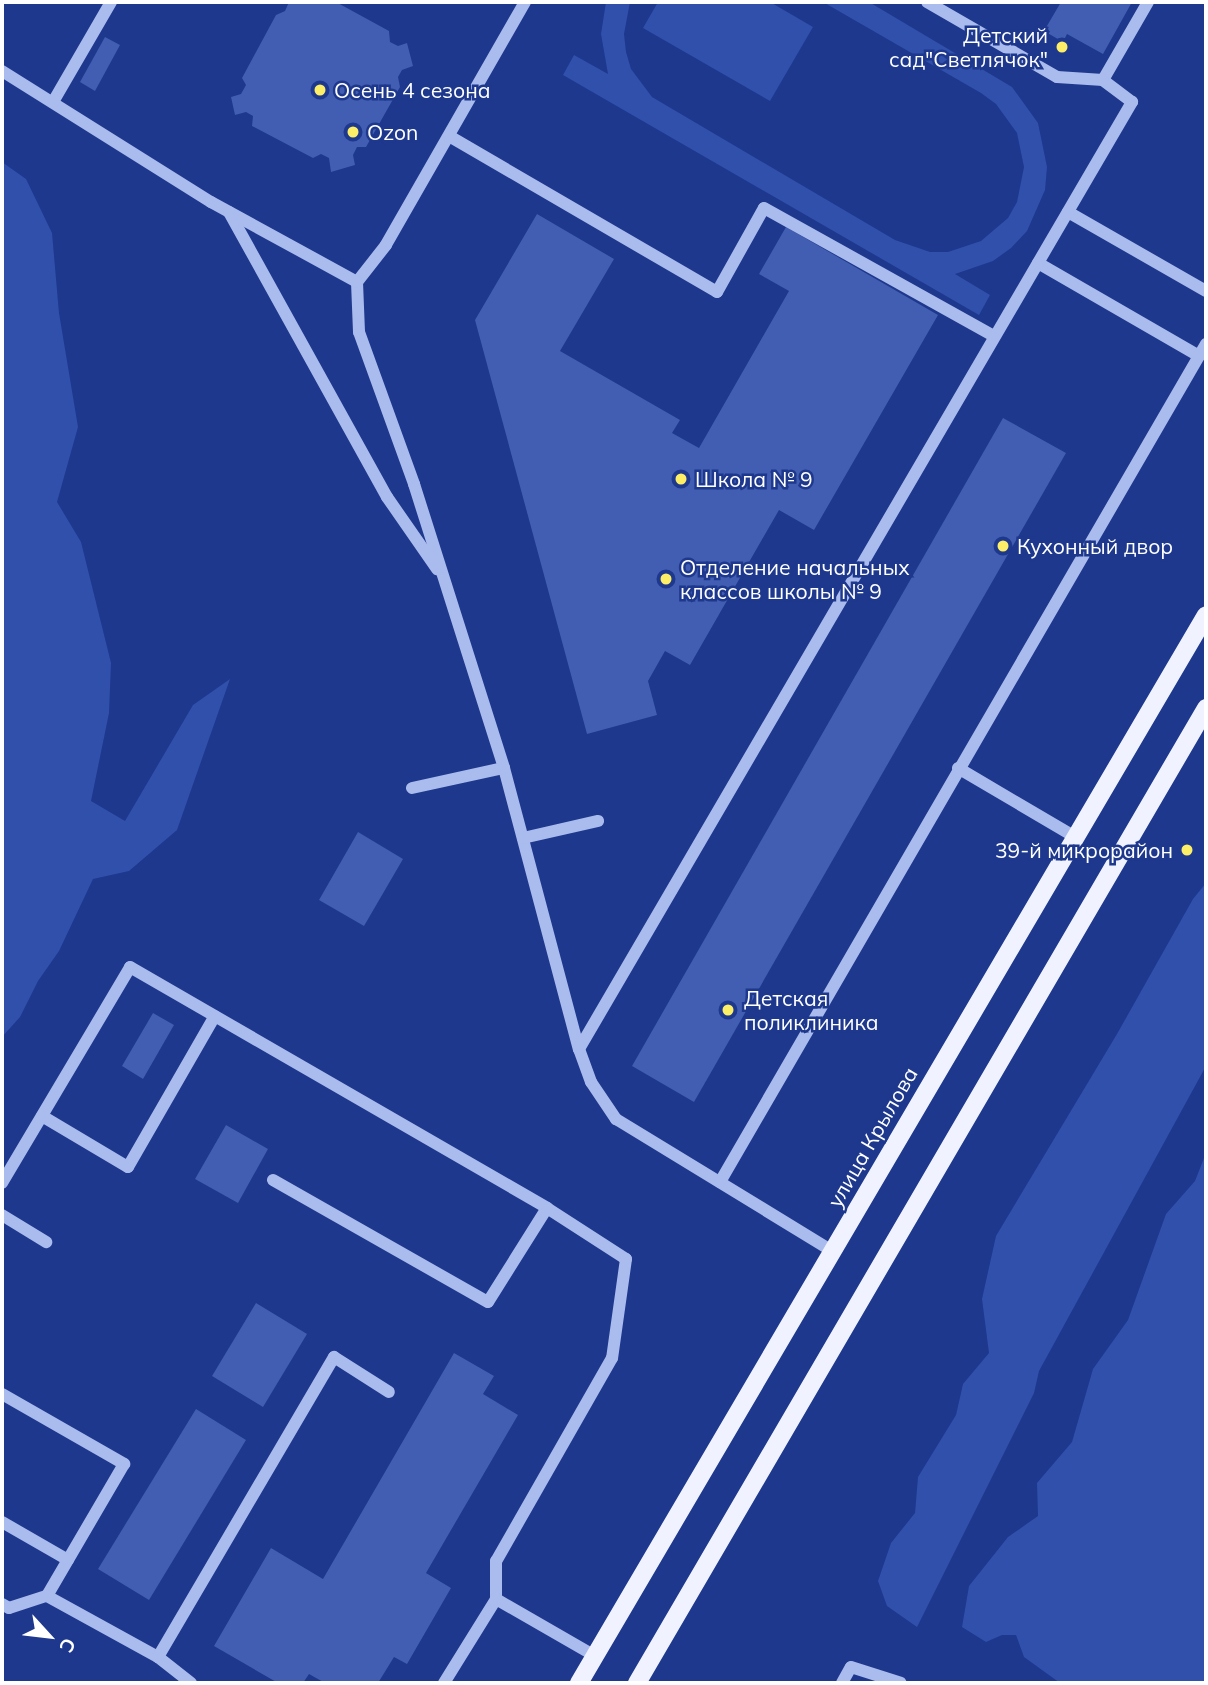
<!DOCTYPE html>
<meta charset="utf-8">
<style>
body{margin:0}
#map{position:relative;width:1208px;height:1685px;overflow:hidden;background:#1d388d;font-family:Mulish,sans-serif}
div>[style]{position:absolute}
.green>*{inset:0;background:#3050ab}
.building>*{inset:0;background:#415eb3}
.minor>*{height:12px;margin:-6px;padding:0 6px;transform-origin:6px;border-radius:6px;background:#aabbed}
.major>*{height:18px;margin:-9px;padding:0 9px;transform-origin:9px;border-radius:9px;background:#f0f3ff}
.dots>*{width:19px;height:19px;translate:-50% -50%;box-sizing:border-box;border:4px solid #1d388d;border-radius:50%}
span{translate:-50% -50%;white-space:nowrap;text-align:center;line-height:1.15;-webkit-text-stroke:5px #1d388d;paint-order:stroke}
.poi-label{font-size:21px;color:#fff}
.right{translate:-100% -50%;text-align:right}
.left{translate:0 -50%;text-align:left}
.street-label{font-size:21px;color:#fff}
.frame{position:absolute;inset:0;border:4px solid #fff;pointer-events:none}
.north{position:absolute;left:14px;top:1601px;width:70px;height:70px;-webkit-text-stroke:5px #1d388d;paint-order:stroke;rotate:117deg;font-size:19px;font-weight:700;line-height:28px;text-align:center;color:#fff}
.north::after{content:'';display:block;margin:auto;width:24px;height:32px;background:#fff;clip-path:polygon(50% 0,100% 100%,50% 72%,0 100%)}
</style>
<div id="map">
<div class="green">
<i style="clip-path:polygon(606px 2px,630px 2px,624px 34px,626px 52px,631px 69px,652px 97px,895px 240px,930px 252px,948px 252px,981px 241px,1008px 218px,1017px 202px,1024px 167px,1017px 133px,996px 104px,981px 93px,823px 2px,869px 2px,1012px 87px,1038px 123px,1047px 167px,1045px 190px,1027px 231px,1011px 248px,993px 261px,955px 274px,990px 295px,979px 315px,563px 75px,574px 55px,608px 74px,601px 34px)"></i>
<i style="clip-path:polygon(658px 2px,770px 2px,813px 27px,770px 101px,643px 28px)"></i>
<i style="clip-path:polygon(2px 162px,26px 179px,52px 233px,59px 313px,78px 427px,57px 502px,81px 542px,111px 663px,109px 713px,91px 801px,125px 821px,193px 705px,230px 679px,177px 830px,129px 871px,93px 879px,59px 951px,38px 981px,20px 1017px,2px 1037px)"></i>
<i style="clip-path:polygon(1206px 883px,1206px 1066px,1039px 1371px,1034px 1393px,917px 1627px,887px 1606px,878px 1581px,891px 1543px,915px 1513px,918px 1477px,956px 1415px,963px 1384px,989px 1353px,982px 1299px,996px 1236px,1117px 1034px,1193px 899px)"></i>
<i style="clip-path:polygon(1206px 1153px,1206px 1683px,1060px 1683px,1024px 1657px,1016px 1635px,1002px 1635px,986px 1642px,962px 1627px,969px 1586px,1008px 1537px,1038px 1516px,1037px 1483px,1072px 1442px,1093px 1369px,1128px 1320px,1166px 1214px,1195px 1181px)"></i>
</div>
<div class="building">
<i style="clip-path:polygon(289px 2px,336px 2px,389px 31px,390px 42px,398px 46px,407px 43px,413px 66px,402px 70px,398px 77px,400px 87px,366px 147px,357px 147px,353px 155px,355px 165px,331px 172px,329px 158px,321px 154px,313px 158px,252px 126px,253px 116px,246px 112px,235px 115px,231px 97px,241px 94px,246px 85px,242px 78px,276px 15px,285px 11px)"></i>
<i style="clip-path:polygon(1061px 2px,1132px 2px,1103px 54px,1067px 34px,1063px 42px,1044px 31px)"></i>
<i style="clip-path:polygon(105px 37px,120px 45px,95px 91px,80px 82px)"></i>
<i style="clip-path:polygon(537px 214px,614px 259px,560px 351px,680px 420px,672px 433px,699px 448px,789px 291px,759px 274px,786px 227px,938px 315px,814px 530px,779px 510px,690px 665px,665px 651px,648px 681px,657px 715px,587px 734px,475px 320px)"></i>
<i style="clip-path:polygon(1003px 418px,1066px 453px,694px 1102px,632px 1066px)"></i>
<i style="clip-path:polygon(358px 832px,403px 859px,364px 926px,319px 900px)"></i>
<i style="clip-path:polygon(153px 1013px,174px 1025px,143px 1079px,122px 1066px)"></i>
<i style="clip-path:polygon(226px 1125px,268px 1149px,238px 1203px,195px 1179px)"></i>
<i style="clip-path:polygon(256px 1303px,307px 1334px,263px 1407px,212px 1376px)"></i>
<i style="clip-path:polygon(454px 1353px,494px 1376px,483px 1394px,518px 1415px,426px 1573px,451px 1588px,407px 1664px,394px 1657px,378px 1683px,325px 1683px,309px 1674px,303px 1683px,278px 1683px,214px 1646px,271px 1548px,323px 1579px)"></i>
<i style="clip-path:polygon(196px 1409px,246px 1440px,149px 1600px,98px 1569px)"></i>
</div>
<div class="minor">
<i style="left:525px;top:2px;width:280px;rotate:119.8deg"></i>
<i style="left:386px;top:245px;width:47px;rotate:128.1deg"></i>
<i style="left:357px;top:282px;width:50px;rotate:87.7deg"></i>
<i style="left:359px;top:332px;width:162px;rotate:70.1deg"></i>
<i style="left:414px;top:484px;width:298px;rotate:72.4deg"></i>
<i style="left:504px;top:768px;width:291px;rotate:75.1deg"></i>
<i style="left:579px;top:1049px;width:35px;rotate:70deg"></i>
<i style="left:591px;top:1082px;width:45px;rotate:56deg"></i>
<i style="left:616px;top:1119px;width:253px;rotate:31.4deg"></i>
<i style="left:2px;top:71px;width:247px;rotate:32.1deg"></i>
<i style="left:211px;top:202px;width:166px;rotate:28.7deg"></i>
<i style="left:1103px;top:80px;width:90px;rotate:-60deg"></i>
<i style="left:53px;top:102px;width:116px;rotate:-59.9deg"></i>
<i style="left:449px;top:136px;width:310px;rotate:30.2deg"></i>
<i style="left:717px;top:292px;width:96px;rotate:-60.8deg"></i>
<i style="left:764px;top:208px;width:263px;rotate:29.1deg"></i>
<i style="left:229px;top:212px;width:326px;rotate:61deg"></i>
<i style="left:387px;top:497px;width:88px;rotate:55.2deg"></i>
<i style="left:1068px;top:212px;width:159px;rotate:29.8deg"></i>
<i style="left:1038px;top:263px;width:186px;rotate:30deg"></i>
<i style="left:958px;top:768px;width:136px;rotate:30.5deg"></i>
<i style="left:412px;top:788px;width:94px;rotate:-12.3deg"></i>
<i style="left:523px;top:838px;width:77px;rotate:-12.8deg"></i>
<i style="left:579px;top:1049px;width:1097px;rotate:-59.72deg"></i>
<i style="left:1132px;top:102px;width:36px;rotate:-143deg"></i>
<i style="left:1103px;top:80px;width:46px;rotate:-176.3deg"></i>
<i style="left:1057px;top:77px;width:150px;rotate:-150deg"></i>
<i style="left:42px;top:1116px;width:100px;rotate:30.7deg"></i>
<i style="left:128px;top:1167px;width:174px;rotate:-60.1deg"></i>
<i style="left:273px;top:1180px;width:247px;rotate:29.6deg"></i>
<i style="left:488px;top:1302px;width:111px;rotate:-57.9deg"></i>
<i style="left:720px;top:1182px;width:969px;rotate:-59.89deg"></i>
<i style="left:2px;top:1183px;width:251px;rotate:-59.3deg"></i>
<i style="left:130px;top:967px;width:482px;rotate:30deg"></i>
<i style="left:547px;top:1208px;width:94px;rotate:32.8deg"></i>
<i style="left:626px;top:1259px;width:100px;rotate:98deg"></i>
<i style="left:612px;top:1358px;width:234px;rotate:119.7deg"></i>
<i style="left:496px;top:1561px;width:38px;rotate:90deg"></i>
<i style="left:496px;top:1599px;width:114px;rotate:29.9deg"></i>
<i style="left:2px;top:1215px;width:52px;rotate:31.5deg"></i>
<i style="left:2px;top:1394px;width:141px;rotate:29.8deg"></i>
<i style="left:124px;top:1464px;width:153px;rotate:120.3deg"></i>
<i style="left:2px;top:1522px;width:76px;rotate:29.9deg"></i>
<i style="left:2px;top:1604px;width:8px;rotate:30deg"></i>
<i style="left:9px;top:1608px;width:40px;rotate:-18deg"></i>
<i style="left:47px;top:1596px;width:127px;rotate:28.8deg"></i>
<i style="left:158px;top:1657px;width:42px;rotate:38.2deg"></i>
<i style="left:158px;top:1657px;width:348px;rotate:-59.6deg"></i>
<i style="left:334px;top:1357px;width:65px;rotate:32.5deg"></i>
<i style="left:444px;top:1683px;width:99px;rotate:-58.2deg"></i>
<i style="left:842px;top:1683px;width:18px;rotate:-61deg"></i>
<i style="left:851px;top:1667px;width:52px;rotate:17.7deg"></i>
</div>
<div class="major">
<i style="left:579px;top:1683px;width:1238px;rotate:-59.58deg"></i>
<i style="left:637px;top:1683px;width:1129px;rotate:-59.73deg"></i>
</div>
<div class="dots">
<i style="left:1062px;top:47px;background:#fdee68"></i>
<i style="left:320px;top:90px;background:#fdee68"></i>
<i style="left:353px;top:132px;background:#fdee68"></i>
<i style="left:681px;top:479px;background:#fdee68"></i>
<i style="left:1003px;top:546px;background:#fdee68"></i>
<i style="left:666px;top:579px;background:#fdee68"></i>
<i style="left:1187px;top:850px;background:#fdee68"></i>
<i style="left:728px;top:1010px;background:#fdee68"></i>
</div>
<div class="poi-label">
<span class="right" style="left:1048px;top:47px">Детский<br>сад"Светлячок"</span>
<span class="left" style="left:334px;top:90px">Осень 4 сезона</span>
<span class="left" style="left:367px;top:132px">Ozon</span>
<span class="left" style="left:695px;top:479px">Школа № 9</span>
<span class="left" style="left:1017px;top:546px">Кухонный двор</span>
<span class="left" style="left:680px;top:579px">Отделение начальных<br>классов школы № 9</span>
<span class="right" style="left:1173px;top:850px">39-й микрорайон</span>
<span class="left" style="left:744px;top:1010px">Детская<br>поликлиника</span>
</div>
<div class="street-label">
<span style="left:872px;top:1137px;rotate:-60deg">улица Крылова</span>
</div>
<div class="frame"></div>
<div class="north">С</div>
</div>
